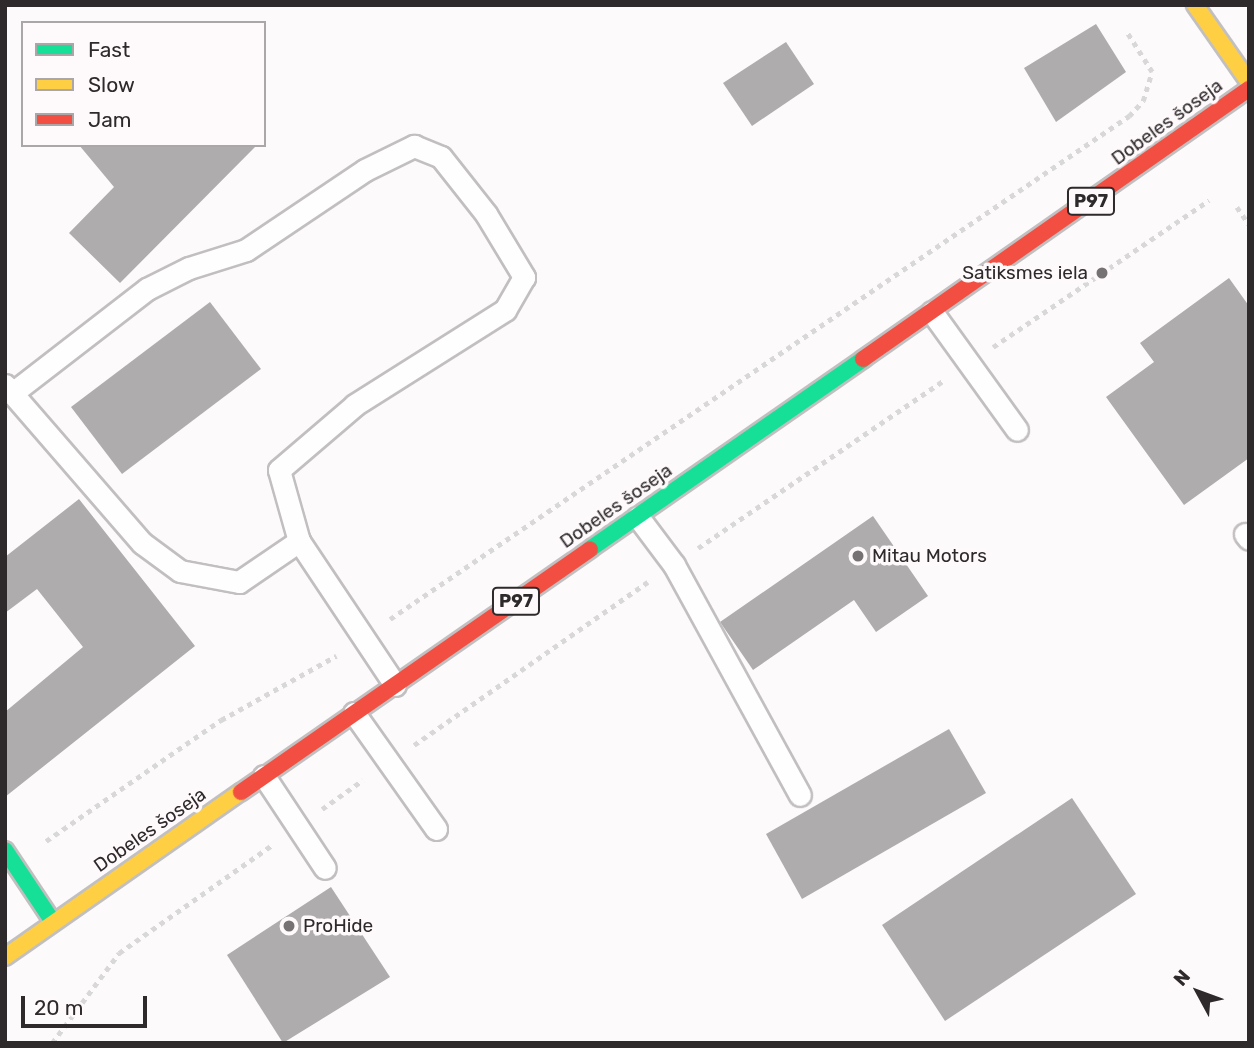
<!DOCTYPE html>
<meta charset="utf-8">
<style>
body{margin:0}
#map{position:relative;width:1254px;height:1048px;overflow:hidden;background:#fdfafb;font-family:Rubik,sans-serif}
div>[style]{position:absolute}
.building>*{inset:0;background:#afacad}
.path>*{height:4.5px;margin-top:-2.25px;transform-origin:0;background:repeating-linear-gradient(90deg,#d9d8d8 0 5px,transparent 0 10px)}
.roads{filter:drop-shadow(2px 0 #c2bfc0) drop-shadow(-2px 0 #c2bfc0) drop-shadow(0 2px #c2bfc0) drop-shadow(0 -2px #c2bfc0)}
.lane>*{height:21px;margin:-10.5px;padding:0 10.5px;transform-origin:10.5px;border-radius:10.5px;background:#fffefe}
.fast>*{height:16px;margin:-8px;padding:0 8px;transform-origin:8px;border-radius:8px;background:#16e098}
.slow>*{height:16px;margin:-8px;padding:0 8px;transform-origin:8px;border-radius:8px;background:#ffcf43}
.jam>*{height:16px;margin:-8px;padding:0 8px;transform-origin:8px;border-radius:8px;background:#f24e42}
.dots>*{width:19px;height:19px;translate:-50% -50%;box-sizing:border-box;border:4px solid #fef9fb;border-radius:50%}
span{translate:-50% -50%;white-space:nowrap;text-align:center;line-height:1.15;-webkit-text-stroke:7px #fef9fb;paint-order:stroke}
.shield-label span{padding:2px 5px;background:#fef9fb;border:2px solid;border-radius:5px;-webkit-text-stroke-width:0}
.shield-label{font-size:18px;color:#2e292b;font-weight:700}
.street-label{font-size:19px;color:#2e292b}
.poi-label{font-size:19px;color:#2e292b}
.right{translate:-100% -50%;text-align:right}
.left{translate:0 -50%;text-align:left}
.frame{position:absolute;inset:0;border:7px solid #2e292b;pointer-events:none}
.legend{position:absolute;left:21px;top:21px;width:245px;height:126px;box-sizing:border-box;background:#fef9fb;border:2px solid #aba6a8;margin:0;padding:9px 12px;list-style:none;font-size:21px;color:#2e292b}
.legend li{display:flex;align-items:center;gap:14px;height:35px}
.legend b{width:35px;border:2px solid #aba6a8}
.north{position:absolute;left:1163px;top:957px;width:70px;height:70px;-webkit-text-stroke:5px #fef9fb;paint-order:stroke;rotate:311deg;font-size:19px;font-weight:700;line-height:28px;text-align:center;color:#2e292b}
.north::after{content:'';display:block;margin:auto;width:24px;height:32px;background:#2e292b;clip-path:polygon(50% 0,100% 100%,50% 72%,0 100%)}
.scale{position:absolute;left:21px;top:996px;width:126px;height:32px;box-sizing:border-box;border:4px solid #2e292b;border-top:0;padding-left:9px;font-size:21px;line-height:24px;white-space:nowrap;color:#2e292b;-webkit-text-stroke:5px #fef9fb;paint-order:stroke}
</style>
<div id="map">
<div class="building">
<i style="clip-path:polygon(1096px 24px,1126px 72px,1056px 122px,1024px 68px)"></i>
<i style="clip-path:polygon(786px 42px,814px 84px,752px 126px,723px 83px)"></i>
<i style="clip-path:polygon(79px 145px,257px 145px,120px 283px,69px 233px,114px 187px)"></i>
<i style="clip-path:polygon(1229px 278px,1249px 306px,1249px 458px,1184px 505px,1106px 397px,1154px 362px,1140px 343px)"></i>
<i style="clip-path:polygon(210px 302px,261px 369px,122px 474px,71px 407px)"></i>
<i style="clip-path:polygon(79px 499px,195px 646px,5px 797px,5px 712px,83px 647px,37px 589px,5px 613px,5px 557px)"></i>
<i style="clip-path:polygon(873px 516px,928px 596px,876px 632px,854px 600px,753px 670px,720px 622px)"></i>
<i style="clip-path:polygon(949px 729px,986px 793px,802px 899px,766px 834px)"></i>
<i style="clip-path:polygon(1072px 798px,1136px 894px,945px 1021px,882px 925px)"></i>
<i style="clip-path:polygon(331px 887px,390px 977px,283px 1043px,227px 955px)"></i>
</div>
<div class="path">
<i style="left:1237px;top:207px;width:21px;rotate:55deg"></i>
<i style="left:993px;top:347px;width:261px;rotate:-34.2deg"></i>
<i style="left:698px;top:548px;width:297px;rotate:-34.3deg"></i>
<i style="left:390px;top:619px;width:894px;rotate:-34.24deg"></i>
<i style="left:1129px;top:116px;width:21px;rotate:-47deg"></i>
<i style="left:1143px;top:101px;width:30px;rotate:-73deg"></i>
<i style="left:1152px;top:72px;width:49px;rotate:-122.4deg"></i>
<i style="left:414px;top:745px;width:285px;rotate:-34.9deg"></i>
<i style="left:322px;top:809px;width:50px;rotate:-35.3deg"></i>
<i style="left:46px;top:841px;width:213px;rotate:-34.7deg"></i>
<i style="left:221px;top:720px;width:132px;rotate:-29.1deg"></i>
<i style="left:52px;top:1043px;width:112px;rotate:-53.3deg"></i>
<i style="left:119px;top:953px;width:187px;rotate:-35.2deg"></i>
</div>
<div class="roads">
<div class="lane">
<i style="left:932px;top:312px;width:145px;rotate:54.2deg"></i>
<i style="left:5px;top:385px;width:209px;rotate:49.1deg"></i>
<i style="left:142px;top:543px;width:47px;rotate:36.4deg"></i>
<i style="left:180px;top:571px;width:60px;rotate:10.6deg"></i>
<i style="left:239px;top:582px;width:73px;rotate:-34.3deg"></i>
<i style="left:299px;top:541px;width:173px;rotate:56.3deg"></i>
<i style="left:15px;top:391px;width:167px;rotate:-37.7deg"></i>
<i style="left:147px;top:289px;width:47px;rotate:-26.6deg"></i>
<i style="left:189px;top:268px;width:60px;rotate:-17.5deg"></i>
<i style="left:246px;top:250px;width:143px;rotate:-33.9deg"></i>
<i style="left:365px;top:170px;width:55px;rotate:-26.1deg"></i>
<i style="left:414px;top:146px;width:29px;rotate:22deg"></i>
<i style="left:441px;top:157px;width:73px;rotate:51.7deg"></i>
<i style="left:486px;top:214px;width:74px;rotate:58.9deg"></i>
<i style="left:524px;top:277px;width:38px;rotate:120deg"></i>
<i style="left:505px;top:310px;width:178px;rotate:147.7deg"></i>
<i style="left:355px;top:405px;width:100px;rotate:139.5deg"></i>
<i style="left:279px;top:470px;width:74px;rotate:74.3deg"></i>
<i style="left:638px;top:517px;width:60px;rotate:53.1deg"></i>
<i style="left:674px;top:565px;width:262px;rotate:61.3deg"></i>
<i style="left:1245px;top:534px;width:6px;rotate:51deg"></i>
<i style="left:354px;top:713px;width:142px;rotate:54.7deg"></i>
<i style="left:264px;top:776px;width:110px;rotate:56.5deg"></i>
</div>
<div class="fast">
<i style="left:590px;top:549px;width:333px;rotate:-34.8deg"></i>
<i style="left:5px;top:850px;width:87px;rotate:56.3deg"></i>
</div>
<div class="slow">
<i style="left:1195px;top:5px;width:94px;rotate:55deg"></i>
<i style="left:5px;top:957px;width:288px;rotate:-35deg"></i>
</div>
<div class="jam">
<i style="left:863px;top:359px;width:471px;rotate:-35deg"></i>
<i style="left:241px;top:792px;width:425px;rotate:-34.8deg"></i>
</div>
</div>
<div class="dots">
<i style="left:1102px;top:273px;background:#767274"></i>
<i style="left:858px;top:556px;background:#767274"></i>
<i style="left:289px;top:926px;background:#767274"></i>
</div>
<div class="shield-label">
<span style="left:1091px;top:201px">P97</span>
<span style="left:516px;top:601px">P97</span>
</div>
<div class="street-label">
<span style="left:1167px;top:122px;rotate:-36deg">Dobeles šoseja</span>
<span style="left:616px;top:506px;rotate:-35deg">Dobeles šoseja</span>
<span style="left:150px;top:830px;rotate:-35deg">Dobeles šoseja</span>
</div>
<div class="poi-label">
<span class="right" style="left:1088px;top:273px">Satiksmes iela</span>
<span class="left" style="left:872px;top:556px">Mitau Motors</span>
<span class="left" style="left:303px;top:926px">ProHide</span>
</div>
<div class="frame"></div>
<ul class="legend">
<li><b style="height:9px;background:#16e098"></b>Fast</li>
<li><b style="height:9px;background:#ffcf43"></b>Slow</li>
<li><b style="height:9px;background:#f24e42"></b>Jam</li>
</ul>
<div class="north">N</div>
<div class="scale">20 m</div>
</div>
